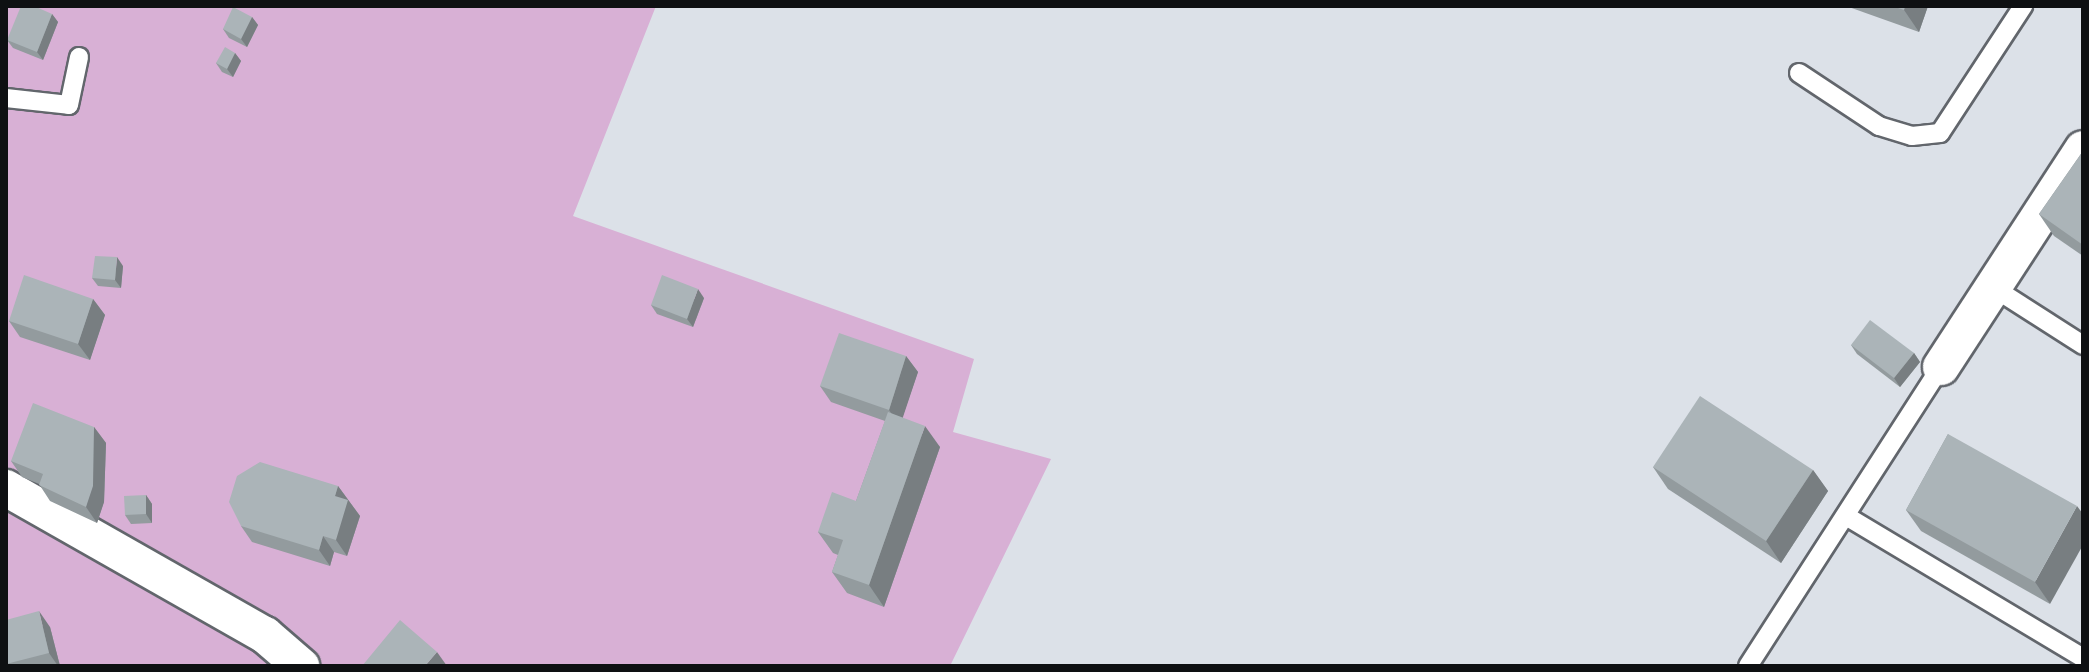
<!DOCTYPE html>
<style>
body{margin:0}
#map{position:relative;width:2089px;height:672px;overflow:hidden;background:#dce1e8;font-family:"DejaVu Sans",sans-serif}
div>[style]{position:absolute}
.green>*{inset:0;background:#d8b0d5}
.roads{filter:drop-shadow(2px 0 #62666c) drop-shadow(-2px 0 #62666c) drop-shadow(0 2px #62666c) drop-shadow(0 -2px #62666c)}
.service>*{height:18px;margin:-9px;padding:0 9px;transform-origin:9px;border-radius:9px;background:#fff}
.minor>*{height:36px;margin:-18px;padding:0 18px;transform-origin:18px;border-radius:18px;background:#fff}
.wall>*{inset:0;background:#939b9e}
.shaded-wall>*{inset:0;background:#787e81}
.building>*{inset:0;background:#abb4b8}
span{translate:-50% -50%;white-space:nowrap;text-align:center;line-height:1.15;-webkit-text-stroke:6px #fff;paint-order:stroke}
.frame{position:absolute;inset:0;border:8px solid #0e1012;pointer-events:none}
</style>
<div id="map">
<div class="green">
<i style="clip-path:polygon(6px 6px,656px 6px,573px 216px,974px 359px,953px 432px,1051px 459px,950px 666px,321px 666px,272px 621px,6px 476px)"></i>
<i style="clip-path:polygon(6px 498px,283px 666px,6px 666px)"></i>
</div>
<div class="roads">
<div class="service">
<i style="left:1799px;top:73px;width:96px;rotate:33.5deg"></i>
<i style="left:1879px;top:126px;width:34px;rotate:17deg"></i>
<i style="left:1912px;top:136px;width:28px;rotate:-6deg"></i>
<i style="left:1940px;top:133px;width:152px;rotate:-56.8deg"></i>
<i style="left:6px;top:98px;width:63px;rotate:6.3deg"></i>
<i style="left:69px;top:105px;width:49px;rotate:-78.2deg"></i>
<i style="left:1994px;top:288px;width:106px;rotate:32.6deg"></i>
<i style="left:1846px;top:516px;width:276px;rotate:30.9deg"></i>
<i style="left:1748px;top:666px;width:356px;rotate:-57.2deg"></i>
</div>
<div class="minor">
<i style="left:1941px;top:367px;width:260px;rotate:-56.9deg"></i>
<i style="left:6px;top:488px;width:298px;rotate:29.6deg"></i>
<i style="left:265px;top:635px;width:48px;rotate:40.7deg"></i>
</div>
</div>
<div class="wall">
<i style="clip-path:polygon(1846px 6px,1928px 6px,1919px 32px)"></i>
<i style="clip-path:polygon(52px 14px,58px 22px,43px 60px,13px 48px,7px 40px)"></i>
<i style="clip-path:polygon(252px 17px,258px 25px,247px 47px,229px 38px,223px 29px)"></i>
<i style="clip-path:polygon(235px 53px,241px 61px,233px 77px,222px 72px,216px 63px)"></i>
<i style="clip-path:polygon(2083px 151px,2083px 256px,2054px 236px,2039px 214px)"></i>
<i style="clip-path:polygon(123px 266px,121px 288px,98px 286px,92px 278px)"></i>
<i style="clip-path:polygon(704px 298px,693px 327px,657px 314px,651px 305px)"></i>
<i style="clip-path:polygon(93px 299px,105px 315px,90px 360px,20px 337px,9px 321px)"></i>
<i style="clip-path:polygon(1851px 345px,1914px 353px,1920px 362px,1900px 387px,1857px 354px)"></i>
<i style="clip-path:polygon(906px 356px,918px 372px,902px 418px,940px 447px,884px 607px,847px 593px,832px 572px,838px 555px,833px 553px,818px 532px,856px 501px,885px 421px,831px 402px,820px 386px)"></i>
<i style="clip-path:polygon(94px 427px,106px 443px,104px 502px,97px 523px,50px 501px,39px 484px,22px 477px,11px 461px)"></i>
<i style="clip-path:polygon(1948px 434px,2050px 604px,1921px 531px,1906px 510px)"></i>
<i style="clip-path:polygon(1653px 467px,1813px 470px,1828px 491px,1781px 563px,1668px 489px)"></i>
<i style="clip-path:polygon(338px 486px,360px 516px,347px 556px,334px 552px,330px 566px,252px 542px,241px 526px)"></i>
<i style="clip-path:polygon(146px 495px,152px 504px,152px 523px,131px 524px,125px 515px)"></i>
<i style="clip-path:polygon(6px 620px,50px 627px,60px 666px,6px 666px)"></i>
</div>
<div class="shaded-wall">
<i style="clip-path:polygon(1905px 6px,1928px 6px,1919px 32px,1904px 10px)"></i>
<i style="clip-path:polygon(52px 14px,58px 22px,43px 60px,37px 52px)"></i>
<i style="clip-path:polygon(252px 17px,258px 25px,247px 47px,241px 39px)"></i>
<i style="clip-path:polygon(235px 53px,241px 61px,233px 77px,227px 69px)"></i>
<i style="clip-path:polygon(117px 257px,123px 266px,121px 288px,115px 280px)"></i>
<i style="clip-path:polygon(698px 289px,704px 298px,693px 327px,687px 319px)"></i>
<i style="clip-path:polygon(93px 299px,105px 315px,90px 360px,78px 344px)"></i>
<i style="clip-path:polygon(1914px 353px,1920px 362px,1900px 387px,1894px 378px)"></i>
<i style="clip-path:polygon(906px 356px,918px 372px,900px 426px,889px 410px)"></i>
<i style="clip-path:polygon(925px 426px,940px 447px,884px 607px,869px 585px)"></i>
<i style="clip-path:polygon(94px 427px,106px 443px,104px 502px,97px 523px,86px 507px)"></i>
<i style="clip-path:polygon(1813px 470px,1828px 491px,1781px 563px,1766px 541px)"></i>
<i style="clip-path:polygon(338px 486px,360px 516px,347px 556px,336px 540px,335px 496px)"></i>
<i style="clip-path:polygon(146px 495px,152px 504px,152px 523px,146px 514px)"></i>
<i style="clip-path:polygon(2077px 506px,2083px 514px,2083px 545px,2050px 604px,2035px 582px)"></i>
<i style="clip-path:polygon(323px 536px,334px 552px,330px 566px,319px 550px)"></i>
<i style="clip-path:polygon(39px 611px,50px 627px,60px 666px,58px 666px,49px 653px)"></i>
<i style="clip-path:polygon(437px 652px,447px 666px,425px 666px)"></i>
</div>
<div class="building">
<i style="clip-path:polygon(21px 6px,34px 6px,52px 14px,37px 52px,7px 40px)"></i>
<i style="clip-path:polygon(1892px 6px,1905px 6px,1904px 10px)"></i>
<i style="clip-path:polygon(233px 7px,252px 17px,241px 39px,223px 29px)"></i>
<i style="clip-path:polygon(225px 47px,235px 53px,227px 69px,216px 63px)"></i>
<i style="clip-path:polygon(2083px 151px,2083px 245px,2039px 214px)"></i>
<i style="clip-path:polygon(95px 256px,117px 257px,115px 280px,92px 278px)"></i>
<i style="clip-path:polygon(24px 275px,93px 299px,78px 344px,9px 321px)"></i>
<i style="clip-path:polygon(662px 275px,698px 289px,687px 319px,651px 305px)"></i>
<i style="clip-path:polygon(1870px 320px,1914px 353px,1894px 378px,1851px 345px)"></i>
<i style="clip-path:polygon(839px 333px,906px 356px,889px 410px,820px 386px)"></i>
<i style="clip-path:polygon(1700px 396px,1813px 470px,1766px 541px,1653px 467px)"></i>
<i style="clip-path:polygon(33px 403px,94px 427px,93px 486px,86px 507px,39px 485px,43px 474px,11px 461px)"></i>
<i style="clip-path:polygon(888px 412px,925px 426px,869px 585px,832px 572px,843px 540px,818px 532px,832px 492px,856px 501px)"></i>
<i style="clip-path:polygon(1948px 434px,2077px 506px,2035px 582px,1906px 510px)"></i>
<i style="clip-path:polygon(260px 462px,338px 486px,335px 496px,348px 500px,336px 540px,323px 536px,319px 550px,241px 526px,229px 502px,237px 476px)"></i>
<i style="clip-path:polygon(146px 495px,146px 514px,125px 515px,124px 496px)"></i>
<i style="clip-path:polygon(39px 611px,49px 653px,6px 664px,6px 620px)"></i>
<i style="clip-path:polygon(400px 620px,437px 652px,425px 666px,403px 666px,402px 665px,401px 666px,362px 666px)"></i>
</div>
<div class="frame"></div>
</div>
